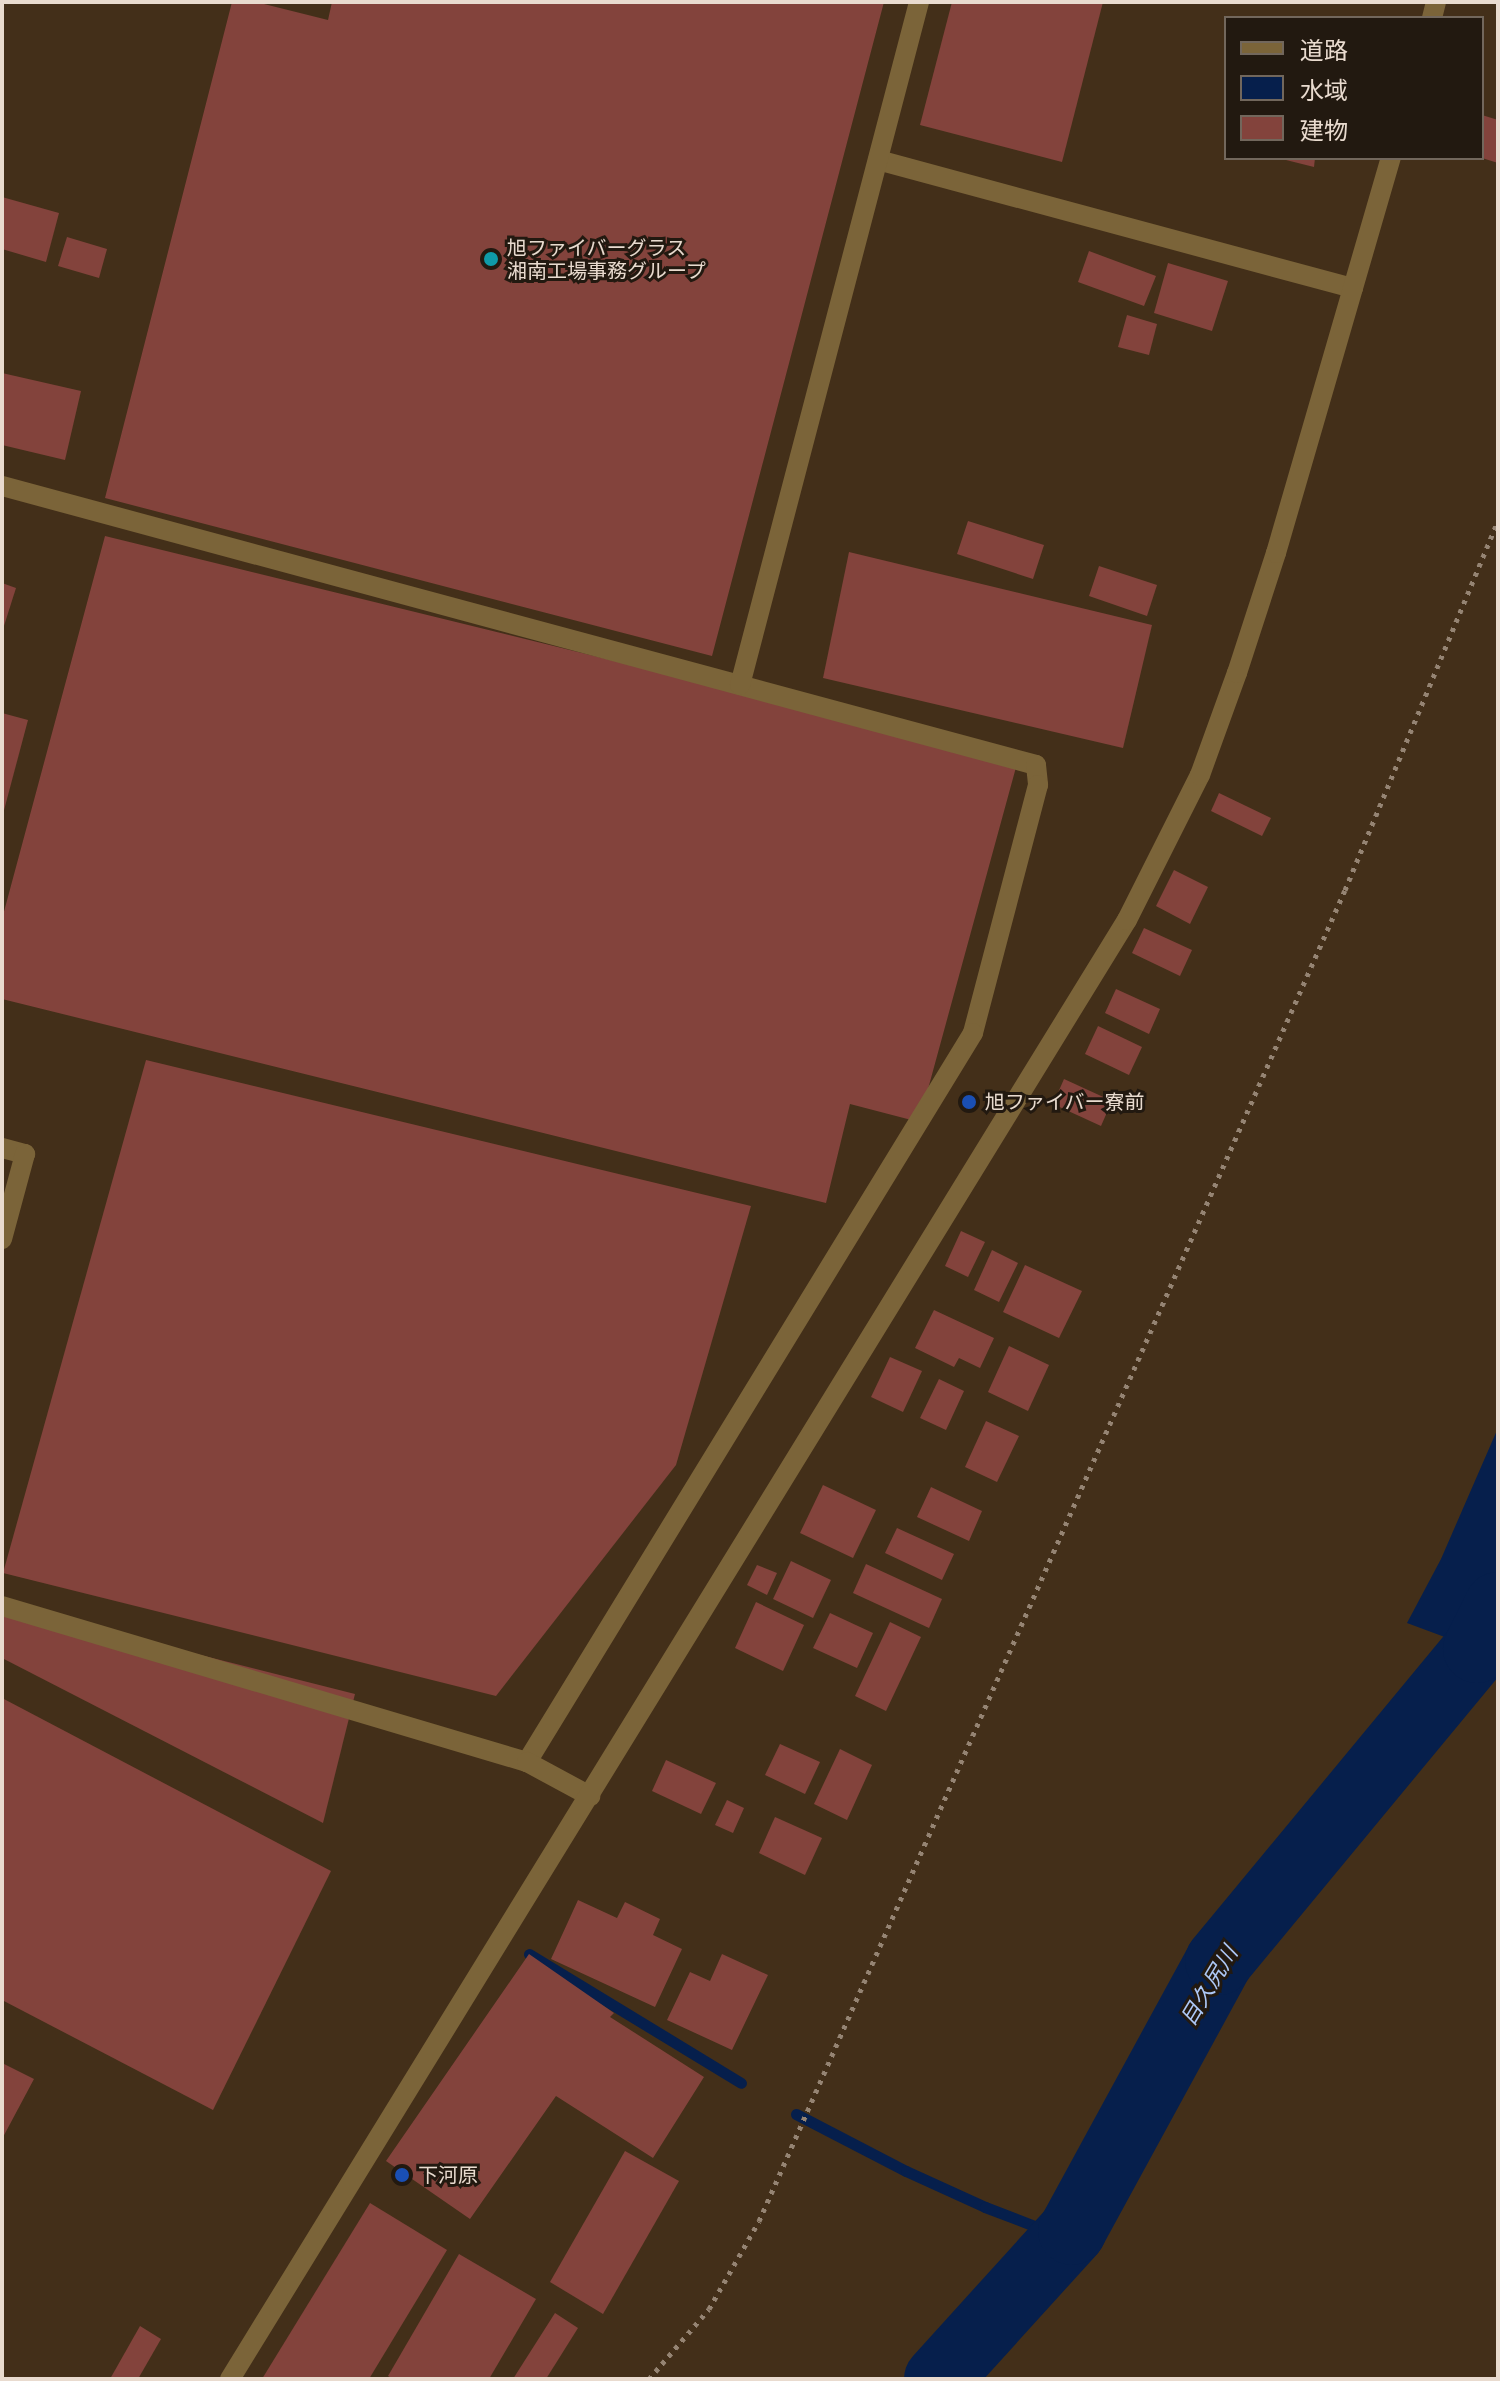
<!DOCTYPE html>
<meta charset="utf-8">
<style>
body{margin:0}
#map{position:relative;width:1500px;height:2381px;overflow:hidden;background:#432f19;font-family:Rubik,"Noto Sans JP",sans-serif}
div>[style]{position:absolute}
.water>*{inset:0;background:#061f4c}
.stream>*{height:11px;margin:-5.5px;padding:0 5.5px;transform-origin:5.5px;border-radius:5.5px;background:#061f4c}
.river>*{height:68px;margin:-34px;padding:0 34px;transform-origin:34px;border-radius:34px;background:#061f4c}
.building>*{inset:0;background:#83433c}
.path>*{height:5px;margin-top:-2.5px;transform-origin:0;background:repeating-linear-gradient(90deg,#958473 0 4px,transparent 0 10px)}
.service>*{height:20px;margin:-10px;padding:0 10px;transform-origin:10px;border-radius:10px;background:#7b6439}
.tertiary>*{height:20px;margin:-10px;padding:0 10px;transform-origin:10px;border-radius:10px;background:#7b6439}
.dots>*{width:22px;height:22px;translate:-50% -50%;box-sizing:border-box;border:4px solid #221910;border-radius:50%}
span{translate:-50% -50%;white-space:nowrap;text-align:center;line-height:1.15;-webkit-text-stroke:6px #221910;paint-order:stroke}
.poi-label{font-size:20px;color:#e9dbcf}
.left{translate:0 -50%;text-align:left}
.water-label{font-size:22px;color:#adc8f6;font-style:italic}
.frame{position:absolute;inset:0;border:4px solid #e9dbcf;pointer-events:none}
.legend{position:absolute;left:1224px;top:16px;width:260px;height:144px;box-sizing:border-box;background:#221910;border:2px solid #72675c;margin:0;padding:10px 14px;list-style:none;font-size:24px;color:#e9dbcf}
.legend li{display:flex;align-items:center;gap:16px;height:40px}
.legend b{width:40px;border:2px solid #72675c}
</style>
<div id="map">
<div class="water">
<i style="clip-path:polygon(1498px 1428px,1498px 1630px,1477px 1649px,1407px 1623px,1441px 1559px)"></i>
</div>
<div class="stream">
<i style="left:529px;top:1954px;width:248px;rotate:31.3deg"></i>
<i style="left:796px;top:2114px;width:124px;rotate:27.4deg"></i>
<i style="left:906px;top:2171px;width:87px;rotate:24.5deg"></i>
<i style="left:985px;top:2207px;width:56px;rotate:21deg"></i>
<i style="left:1037px;top:2227px;width:35px;rotate:7deg"></i>
</div>
<div class="river">
<i style="left:938px;top:2379px;width:200px;rotate:-47.8deg"></i>
<i style="left:1072px;top:2231px;width:307px;rotate:-61.4deg"></i>
<i style="left:1219px;top:1961px;width:405px;rotate:-50.4deg"></i>
<i style="left:1477px;top:1649px;width:48px;rotate:-64deg"></i>
</div>
<div class="building">
<i style="clip-path:polygon(232px 2px,256px 2px,328px 20px,332px 2px,884px 2px,712px 656px,105px 498px)"></i>
<i style="clip-path:polygon(952px 2px,1103px 2px,1062px 162px,920px 125px)"></i>
<i style="clip-path:polygon(1482px 115px,1498px 120px,1498px 163px,1482px 158px)"></i>
<i style="clip-path:polygon(1278px 158px,1315px 158px,1314px 167px)"></i>
<i style="clip-path:polygon(2px 197px,59px 213px,46px 262px,2px 249px)"></i>
<i style="clip-path:polygon(67px 237px,107px 249px,99px 278px,58px 266px)"></i>
<i style="clip-path:polygon(1089px 251px,1156px 276px,1144px 306px,1078px 282px)"></i>
<i style="clip-path:polygon(1168px 263px,1228px 281px,1212px 331px,1154px 313px)"></i>
<i style="clip-path:polygon(1127px 315px,1157px 324px,1149px 355px,1118px 347px)"></i>
<i style="clip-path:polygon(2px 373px,81px 391px,65px 460px,2px 445px)"></i>
<i style="clip-path:polygon(968px 521px,1044px 545px,1033px 579px,957px 554px)"></i>
<i style="clip-path:polygon(105px 536px,1018px 760px,919px 1122px,850px 1104px,826px 1203px,2px 999px,2px 919px)"></i>
<i style="clip-path:polygon(849px 552px,1152px 625px,1123px 748px,823px 678px)"></i>
<i style="clip-path:polygon(1099px 566px,1157px 585px,1147px 616px,1089px 596px)"></i>
<i style="clip-path:polygon(2px 583px,16px 588px,3px 629px,2px 629px)"></i>
<i style="clip-path:polygon(2px 713px,28px 720px,3px 814px,2px 814px)"></i>
<i style="clip-path:polygon(1219px 793px,1271px 818px,1262px 836px,1211px 811px)"></i>
<i style="clip-path:polygon(1174px 870px,1208px 887px,1190px 924px,1156px 906px)"></i>
<i style="clip-path:polygon(1144px 928px,1192px 950px,1180px 976px,1132px 953px)"></i>
<i style="clip-path:polygon(1116px 989px,1160px 1009px,1149px 1034px,1105px 1013px)"></i>
<i style="clip-path:polygon(1098px 1026px,1142px 1047px,1129px 1075px,1085px 1054px)"></i>
<i style="clip-path:polygon(146px 1060px,751px 1206px,676px 1465px,496px 1696px,3px 1573px)"></i>
<i style="clip-path:polygon(1064px 1079px,1112px 1101px,1101px 1126px,1053px 1104px)"></i>
<i style="clip-path:polygon(961px 1231px,985px 1242px,968px 1277px,945px 1266px)"></i>
<i style="clip-path:polygon(992px 1250px,1018px 1263px,999px 1302px,974px 1290px)"></i>
<i style="clip-path:polygon(1025px 1265px,1082px 1291px,1059px 1338px,1003px 1312px)"></i>
<i style="clip-path:polygon(934px 1310px,994px 1338px,980px 1368px,959px 1358px,954px 1367px,915px 1348px)"></i>
<i style="clip-path:polygon(1009px 1346px,1049px 1365px,1028px 1411px,988px 1392px)"></i>
<i style="clip-path:polygon(890px 1357px,922px 1371px,903px 1412px,871px 1397px)"></i>
<i style="clip-path:polygon(939px 1379px,964px 1391px,946px 1430px,920px 1418px)"></i>
<i style="clip-path:polygon(986px 1421px,1019px 1436px,997px 1482px,965px 1467px)"></i>
<i style="clip-path:polygon(823px 1485px,876px 1510px,853px 1558px,800px 1533px)"></i>
<i style="clip-path:polygon(931px 1487px,982px 1511px,969px 1541px,917px 1517px)"></i>
<i style="clip-path:polygon(897px 1528px,954px 1554px,942px 1580px,885px 1553px)"></i>
<i style="clip-path:polygon(791px 1561px,831px 1580px,813px 1618px,773px 1599px)"></i>
<i style="clip-path:polygon(866px 1564px,942px 1599px,929px 1628px,853px 1593px)"></i>
<i style="clip-path:polygon(757px 1565px,777px 1573px,767px 1595px,747px 1585px)"></i>
<i style="clip-path:polygon(756px 1602px,804px 1625px,783px 1671px,735px 1648px)"></i>
<i style="clip-path:polygon(2px 1605px,355px 1694px,323px 1823px,2px 1658px)"></i>
<i style="clip-path:polygon(830px 1613px,873px 1633px,857px 1668px,813px 1648px)"></i>
<i style="clip-path:polygon(890px 1622px,921px 1637px,886px 1711px,855px 1696px)"></i>
<i style="clip-path:polygon(2px 1698px,331px 1871px,213px 2110px,2px 2000px)"></i>
<i style="clip-path:polygon(780px 1744px,820px 1762px,805px 1794px,765px 1775px)"></i>
<i style="clip-path:polygon(840px 1749px,872px 1765px,847px 1820px,814px 1804px)"></i>
<i style="clip-path:polygon(666px 1760px,716px 1783px,701px 1814px,652px 1791px)"></i>
<i style="clip-path:polygon(727px 1800px,744px 1808px,733px 1833px,715px 1825px)"></i>
<i style="clip-path:polygon(775px 1817px,822px 1838px,805px 1875px,759px 1853px)"></i>
<i style="clip-path:polygon(578px 1900px,617px 1918px,625px 1902px,660px 1919px,653px 1935px,682px 1949px,655px 2007px,551px 1959px)"></i>
<i style="clip-path:polygon(529px 1954px,614px 2013px,610px 2017px,704px 2077px,653px 2158px,556px 2096px,470px 2219px,386px 2161px)"></i>
<i style="clip-path:polygon(722px 1954px,768px 1975px,732px 2050px,667px 2020px,690px 1972px,710px 1981px)"></i>
<i style="clip-path:polygon(2px 2063px,34px 2079px,2px 2139px)"></i>
<i style="clip-path:polygon(625px 2151px,679px 2181px,603px 2314px,550px 2282px)"></i>
<i style="clip-path:polygon(370px 2203px,447px 2250px,369px 2379px,262px 2379px)"></i>
<i style="clip-path:polygon(459px 2254px,536px 2299px,489px 2379px,393px 2379px,388px 2376px)"></i>
<i style="clip-path:polygon(555px 2313px,578px 2328px,546px 2379px,513px 2379px)"></i>
<i style="clip-path:polygon(140px 2326px,161px 2339px,138px 2379px,110px 2379px)"></i>
</div>
<div class="path">
<i style="left:649px;top:2379px;width:92px;rotate:-49.4deg"></i>
<i style="left:709px;top:2309px;width:101px;rotate:-60.4deg"></i>
<i style="left:759px;top:2221px;width:1454px;rotate:-66.24deg"></i>
<i style="left:1345px;top:890px;width:400px;rotate:-67.5deg"></i>
</div>
<div class="service">
<i style="left:878px;top:160px;width:492px;rotate:15.1deg"></i>
<i style="left:2px;top:486px;width:1071px;rotate:15.1deg"></i>
<i style="left:1036px;top:765px;width:20px;rotate:84deg"></i>
<i style="left:1038px;top:785px;width:256px;rotate:104.7deg"></i>
<i style="left:973px;top:1033px;width:855px;rotate:121.46deg"></i>
<i style="left:740px;top:685px;width:706px;rotate:-75.31deg"></i>
<i style="left:2px;top:1148px;width:24px;rotate:15deg"></i>
<i style="left:25px;top:1154px;width:88px;rotate:105.1deg"></i>
<i style="left:2px;top:1606px;width:548px;rotate:16.55deg"></i>
<i style="left:527px;top:1762px;width:72px;rotate:28.4deg"></i>
</div>
<div class="tertiary">
<i style="left:1432px;top:18px;width:16px;rotate:-76deg"></i>
<i style="left:230px;top:2379px;width:1713px;rotate:-58.42deg"></i>
<i style="left:1127px;top:920px;width:162px;rotate:-63.3deg"></i>
<i style="left:1200px;top:775px;width:109px;rotate:-70.1deg"></i>
<i style="left:1237px;top:673px;width:126px;rotate:-72deg"></i>
<i style="left:1276px;top:553px;width:411px;rotate:-73.8deg"></i>
</div>
<div class="dots">
<i style="left:491px;top:259px;background:#0f9aa8"></i>
<i style="left:969px;top:1102px;background:#1a4fb4"></i>
<i style="left:402px;top:2175px;background:#1a4fb4"></i>
</div>
<div class="poi-label">
<span class="left" style="left:507px;top:260px">旭ファイバーグラス<br>湘南工場事務グループ</span>
<span class="left" style="left:985px;top:1102px">旭ファイバー寮前</span>
<span class="left" style="left:418px;top:2175px">下河原</span>
</div>
<div class="water-label">
<span style="left:1209px;top:1986px;rotate:-59deg">目久尻川</span>
</div>
<div class="frame"></div>
<ul class="legend">
<li><b style="height:10px;background:#7b6439"></b>道路</li>
<li><b style="height:22px;background:#061f4c"></b>水域</li>
<li><b style="height:22px;background:#83433c"></b>建物</li>
</ul>
</div>
